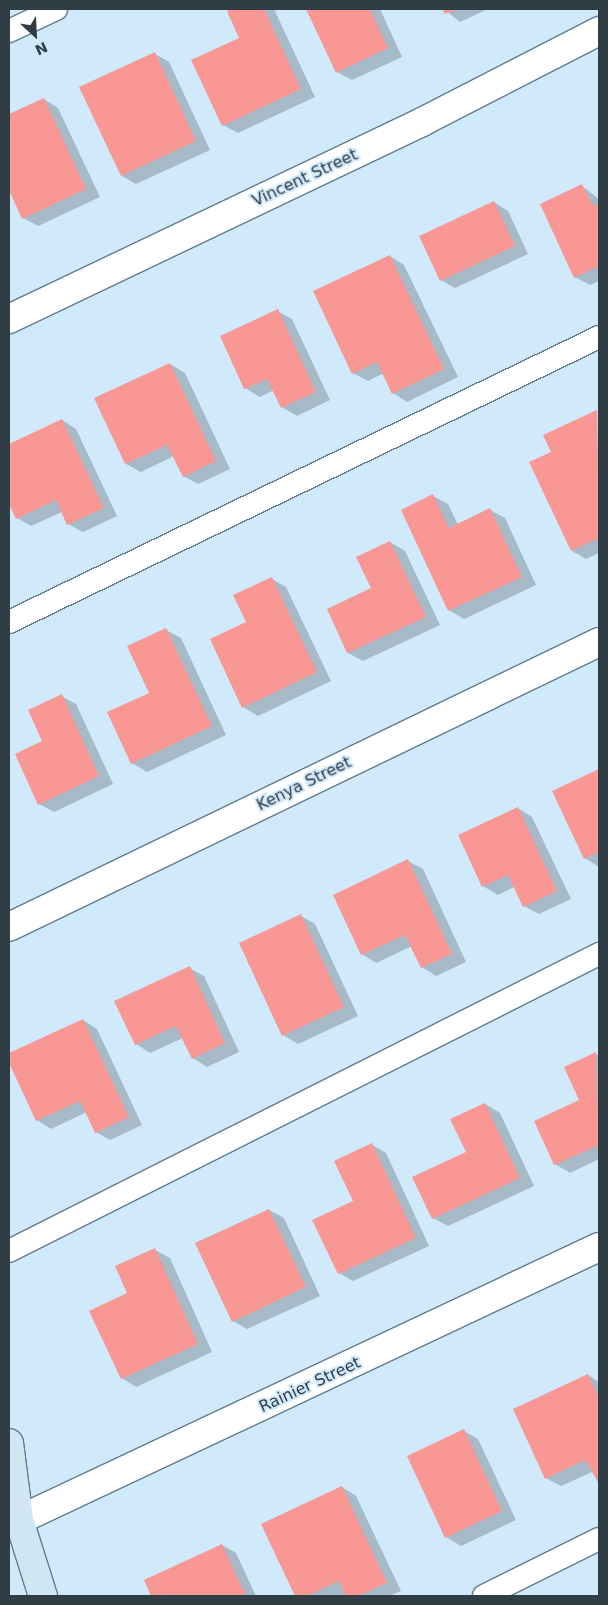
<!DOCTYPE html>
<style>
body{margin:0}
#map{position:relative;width:608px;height:1605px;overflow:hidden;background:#d0e9fb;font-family:"DejaVu Sans",sans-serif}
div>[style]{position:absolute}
.shadow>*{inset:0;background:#0003}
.building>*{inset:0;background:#f89793}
.roads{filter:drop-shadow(1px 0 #5f7c90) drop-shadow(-1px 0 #5f7c90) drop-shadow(0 1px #5f7c90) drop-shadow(0 -1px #5f7c90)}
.lane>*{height:22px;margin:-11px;padding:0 11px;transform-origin:11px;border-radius:11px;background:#fff}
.street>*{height:28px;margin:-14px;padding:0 14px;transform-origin:14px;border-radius:14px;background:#fff}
.secondary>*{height:28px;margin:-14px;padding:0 14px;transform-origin:14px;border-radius:14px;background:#d1e6f3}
span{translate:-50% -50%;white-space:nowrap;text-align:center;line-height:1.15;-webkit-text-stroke:4px #d0e9fb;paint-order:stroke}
.street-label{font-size:16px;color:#303d45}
.frame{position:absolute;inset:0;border:10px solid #303d45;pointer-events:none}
.north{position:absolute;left:10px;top:10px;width:50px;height:50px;-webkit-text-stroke:4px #d0e9fb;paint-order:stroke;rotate:155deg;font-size:14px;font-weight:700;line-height:20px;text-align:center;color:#303d45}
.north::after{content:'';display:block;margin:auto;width:18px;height:22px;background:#303d45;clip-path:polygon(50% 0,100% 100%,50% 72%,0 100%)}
</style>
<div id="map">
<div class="shadow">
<i style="clip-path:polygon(234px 9px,274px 9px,315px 97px,238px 133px,223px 125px,241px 38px,228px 12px)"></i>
<i style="clip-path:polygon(307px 9px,380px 9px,402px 57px,352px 80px,337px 72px)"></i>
<i style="clip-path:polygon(444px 9px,488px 9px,460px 22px)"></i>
<i style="clip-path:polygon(155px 54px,169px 62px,210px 150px,136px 184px,122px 176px)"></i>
<i style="clip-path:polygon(44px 99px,58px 108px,100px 197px,38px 226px,23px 218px,9px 187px,9px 115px)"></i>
<i style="clip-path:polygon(582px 186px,599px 199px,599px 281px,590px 285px,575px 277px)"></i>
<i style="clip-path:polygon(494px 202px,508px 211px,528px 254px,455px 288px,441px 280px)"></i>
<i style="clip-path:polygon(390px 256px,404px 265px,458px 377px,407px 402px,393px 393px,384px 373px,368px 381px,353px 373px)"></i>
<i style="clip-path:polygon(277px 311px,292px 319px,330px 400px,297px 416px,282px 407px,274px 390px,260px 397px,245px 388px,221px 337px)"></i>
<i style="clip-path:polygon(170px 364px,185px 373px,230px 469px,198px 484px,183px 476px,174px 456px,141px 472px,126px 464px)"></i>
<i style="clip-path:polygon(597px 411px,599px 553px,586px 559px,572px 551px,553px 453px,545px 435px)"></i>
<i style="clip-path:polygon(62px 420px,76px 429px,117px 516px,83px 532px,68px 524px,62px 512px,31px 526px,17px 518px,9px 501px,9px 445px)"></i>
<i style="clip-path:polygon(433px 496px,448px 504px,458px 525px,490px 510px,505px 518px,536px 585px,464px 619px,449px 610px)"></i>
<i style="clip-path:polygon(390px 542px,405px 551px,440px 625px,363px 661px,348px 653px,328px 609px,373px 589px)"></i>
<i style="clip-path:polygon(272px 579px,286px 587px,331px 681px,258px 716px,243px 707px,248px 623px)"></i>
<i style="clip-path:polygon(166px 630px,181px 638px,226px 735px,147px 772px,132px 763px)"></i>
<i style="clip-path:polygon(61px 696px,76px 704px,113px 784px,54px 812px,39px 804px)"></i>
<i style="clip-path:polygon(599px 770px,599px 867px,585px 858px,554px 791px)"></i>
<i style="clip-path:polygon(518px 808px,532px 817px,571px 899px,539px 914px,524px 906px,514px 887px,498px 895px,483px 886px,460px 835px)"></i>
<i style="clip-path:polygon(408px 861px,423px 869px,466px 962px,436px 976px,422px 967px,412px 946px,376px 963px,362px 954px)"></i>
<i style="clip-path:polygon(301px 916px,315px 924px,358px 1016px,298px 1044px,283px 1035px)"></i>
<i style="clip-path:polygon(189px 968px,204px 976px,239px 1052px,207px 1067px,193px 1058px,183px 1038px,150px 1053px,136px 1044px)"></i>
<i style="clip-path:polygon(83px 1020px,97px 1029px,142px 1125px,110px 1140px,96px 1132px,87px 1112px,51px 1129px,37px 1120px,9px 1060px,9px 1055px)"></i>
<i style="clip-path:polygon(596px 1054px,599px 1056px,599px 1159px,570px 1173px,555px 1164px)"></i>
<i style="clip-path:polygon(485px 1104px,500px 1113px,534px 1186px,448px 1226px,433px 1218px,467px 1152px)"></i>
<i style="clip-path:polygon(372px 1145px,386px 1153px,429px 1246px,353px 1281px,339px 1273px)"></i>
<i style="clip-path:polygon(269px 1210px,284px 1218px,320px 1296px,247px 1329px,233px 1321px)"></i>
<i style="clip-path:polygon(155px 1250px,170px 1258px,212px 1352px,136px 1387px,122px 1378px,129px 1294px)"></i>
<i style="clip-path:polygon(588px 1375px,599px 1382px,599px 1484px,592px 1472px,561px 1486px,546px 1478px)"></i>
<i style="clip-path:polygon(464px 1431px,478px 1439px,516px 1520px,461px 1546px,446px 1537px)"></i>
<i style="clip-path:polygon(342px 1487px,356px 1496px,401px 1591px,389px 1596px,296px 1596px,263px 1524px)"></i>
<i style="clip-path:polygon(222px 1545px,236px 1553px,256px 1596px,153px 1596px,145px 1580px)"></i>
</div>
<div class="building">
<i style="clip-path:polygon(232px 9px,264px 9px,301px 89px,222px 126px,191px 60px,239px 38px,227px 11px)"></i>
<i style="clip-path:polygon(306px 9px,370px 9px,388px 48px,336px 73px)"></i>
<i style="clip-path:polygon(442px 9px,457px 9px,445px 14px)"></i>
<i style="clip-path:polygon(155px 52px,196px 141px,121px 176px,79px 87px)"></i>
<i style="clip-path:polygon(44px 98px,86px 189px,22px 219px,9px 190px,9px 114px)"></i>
<i style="clip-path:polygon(582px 184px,593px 206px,599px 203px,599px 266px,574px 278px,540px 204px)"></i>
<i style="clip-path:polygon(494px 201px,515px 246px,440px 281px,419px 236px)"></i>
<i style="clip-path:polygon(390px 255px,444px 369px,392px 394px,377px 362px,352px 374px,313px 291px)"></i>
<i style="clip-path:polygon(278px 309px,316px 392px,281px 408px,267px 379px,244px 389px,220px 336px)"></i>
<i style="clip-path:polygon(170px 363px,216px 461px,183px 477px,167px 445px,125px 464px,94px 398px)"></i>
<i style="clip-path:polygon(597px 410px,599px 538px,571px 551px,529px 462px,551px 452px,543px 435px)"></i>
<i style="clip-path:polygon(62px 419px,104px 508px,67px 525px,56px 500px,16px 519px,9px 504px,9px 444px)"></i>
<i style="clip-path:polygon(433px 494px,449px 528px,490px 508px,522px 577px,448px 611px,401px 510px)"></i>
<i style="clip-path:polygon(390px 541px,426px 617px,347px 653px,327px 609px,371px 588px,356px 557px)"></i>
<i style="clip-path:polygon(272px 577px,317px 672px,242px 708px,210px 639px,246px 622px,233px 595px)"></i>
<i style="clip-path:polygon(166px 628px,212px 726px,131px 764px,107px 712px,149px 693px,127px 646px)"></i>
<i style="clip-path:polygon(62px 694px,99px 776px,38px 805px,15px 754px,42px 741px,28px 710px)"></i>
<i style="clip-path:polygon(599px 769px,599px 852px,584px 859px,552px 791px)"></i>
<i style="clip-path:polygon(518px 807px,557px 891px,523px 907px,508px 875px,482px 887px,458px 835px)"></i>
<i style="clip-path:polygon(408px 859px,452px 954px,421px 968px,405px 935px,361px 955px,333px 895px)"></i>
<i style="clip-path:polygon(301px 914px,344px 1007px,282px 1036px,239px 943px)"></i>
<i style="clip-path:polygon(190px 966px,225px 1043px,192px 1059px,176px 1026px,135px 1045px,114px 1001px)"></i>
<i style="clip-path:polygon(83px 1019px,129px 1117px,95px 1133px,80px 1101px,36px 1121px,9px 1063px,9px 1053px)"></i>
<i style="clip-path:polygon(596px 1052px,599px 1145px,554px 1165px,534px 1121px,579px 1100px,564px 1067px)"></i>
<i style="clip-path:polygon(485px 1103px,520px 1178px,432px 1219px,412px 1177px,466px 1152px,450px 1119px)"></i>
<i style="clip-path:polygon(372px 1143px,416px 1238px,338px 1274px,312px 1220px,353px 1201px,334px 1161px)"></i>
<i style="clip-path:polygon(269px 1209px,306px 1287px,232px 1322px,195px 1243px)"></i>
<i style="clip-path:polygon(155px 1248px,198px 1344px,121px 1379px,89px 1311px,127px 1293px,115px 1266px)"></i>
<i style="clip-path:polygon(588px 1374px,599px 1398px,599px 1482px,585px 1460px,545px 1479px,513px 1409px)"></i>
<i style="clip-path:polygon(464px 1429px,502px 1511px,445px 1538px,407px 1456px)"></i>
<i style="clip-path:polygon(342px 1486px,387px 1583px,358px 1596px,346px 1596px,339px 1581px,307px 1596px,295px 1596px,261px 1524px)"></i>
<i style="clip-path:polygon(222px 1544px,246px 1596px,151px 1596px,144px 1580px)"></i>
</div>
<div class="roads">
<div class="lane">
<i style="left:9px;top:31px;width:52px;rotate:-25.1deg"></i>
<i style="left:9px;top:622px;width:655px;rotate:-25.78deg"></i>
<i style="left:9px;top:1251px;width:661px;rotate:-26.72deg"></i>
<i style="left:484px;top:1596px;width:128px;rotate:-26.4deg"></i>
</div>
<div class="street">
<i style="left:9px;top:319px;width:458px;rotate:-25.5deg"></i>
<i style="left:422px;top:122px;width:199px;rotate:-27.2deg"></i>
<i style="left:9px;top:927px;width:655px;rotate:-25.78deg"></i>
<i style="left:19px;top:1520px;width:641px;rotate:-25.21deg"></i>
</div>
<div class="secondary">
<i style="left:9px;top:1443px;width:78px;rotate:82.6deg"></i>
<i style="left:19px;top:1520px;width:80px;rotate:72.5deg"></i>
</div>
</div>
<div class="street-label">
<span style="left:305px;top:178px;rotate:-25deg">Vincent Street</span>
<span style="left:304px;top:784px;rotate:-26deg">Kenya Street</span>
<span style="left:310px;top:1385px;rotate:-25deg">Rainier Street</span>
</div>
<div class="frame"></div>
<div class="north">N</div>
</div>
